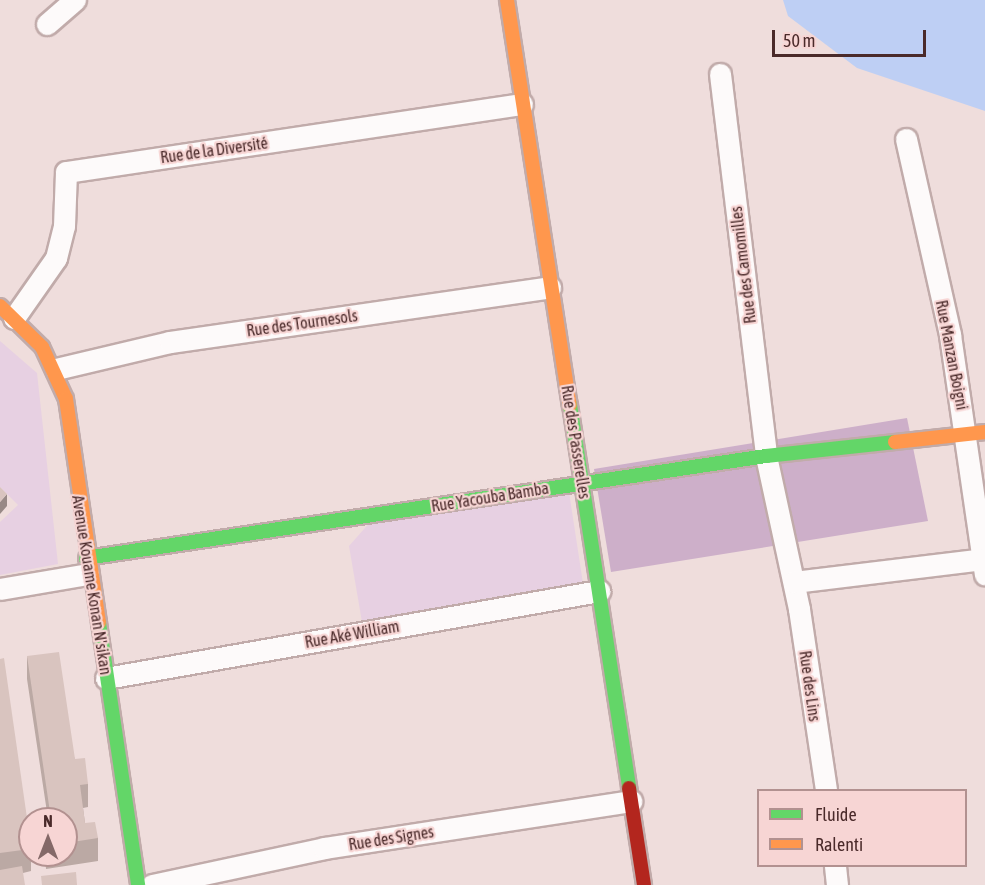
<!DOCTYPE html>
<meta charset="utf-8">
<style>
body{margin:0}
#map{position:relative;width:985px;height:885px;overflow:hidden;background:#efdddc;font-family:"Asap Condensed",sans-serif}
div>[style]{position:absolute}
.green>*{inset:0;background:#e7d0e2}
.forest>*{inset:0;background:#cdafc9}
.water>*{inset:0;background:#becff4}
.roads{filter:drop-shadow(2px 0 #c1abaa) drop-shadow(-2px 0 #c1abaa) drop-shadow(0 2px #c1abaa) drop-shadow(0 -2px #c1abaa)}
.street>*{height:21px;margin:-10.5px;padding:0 10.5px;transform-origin:10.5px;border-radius:10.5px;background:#fdfafa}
.fast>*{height:14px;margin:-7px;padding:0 7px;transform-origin:7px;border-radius:7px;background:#63d668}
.slow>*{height:14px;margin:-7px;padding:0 7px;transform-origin:7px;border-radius:7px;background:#ff974d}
.jam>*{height:14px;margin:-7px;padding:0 7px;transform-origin:7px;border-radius:7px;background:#b3261e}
.wall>*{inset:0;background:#bba9a4}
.shaded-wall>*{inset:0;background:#988986}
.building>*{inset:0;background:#d9c4bf}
span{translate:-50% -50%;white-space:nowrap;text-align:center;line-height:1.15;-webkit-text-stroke:4.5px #f7d5d4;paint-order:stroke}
.street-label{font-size:16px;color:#4a2a2a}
.legend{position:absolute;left:757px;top:789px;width:210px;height:78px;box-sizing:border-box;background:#f7d5d4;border:2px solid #b29190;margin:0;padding:8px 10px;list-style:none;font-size:18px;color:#4a2a2a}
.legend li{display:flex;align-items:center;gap:12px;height:30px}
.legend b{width:30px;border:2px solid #b29190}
.north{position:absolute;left:18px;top:807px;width:60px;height:60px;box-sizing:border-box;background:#f7d5d4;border:2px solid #b29190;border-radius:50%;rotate:0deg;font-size:16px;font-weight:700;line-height:24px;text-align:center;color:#4a2a2a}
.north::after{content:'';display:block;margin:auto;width:21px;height:27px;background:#846968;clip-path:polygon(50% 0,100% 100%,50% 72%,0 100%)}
.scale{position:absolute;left:772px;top:30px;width:154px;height:27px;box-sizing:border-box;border:3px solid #4a2a2a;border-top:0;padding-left:8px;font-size:18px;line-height:21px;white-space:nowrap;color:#4a2a2a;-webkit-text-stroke:4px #f7d5d4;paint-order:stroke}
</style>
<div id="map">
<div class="green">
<i style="clip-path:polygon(0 341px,37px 373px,58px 564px,0 575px,0 522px,18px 505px,0 487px)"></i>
<i style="clip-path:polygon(567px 479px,584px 590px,362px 622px,349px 546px,380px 511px)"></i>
</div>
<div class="forest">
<i style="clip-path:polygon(907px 418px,928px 521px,611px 572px,594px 469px)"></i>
</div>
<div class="water">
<i style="clip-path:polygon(783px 0,985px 0,985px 111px,857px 68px,788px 16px)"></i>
</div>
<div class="roads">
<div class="street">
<i style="left:47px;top:24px;width:37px;rotate:-41deg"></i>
<i style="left:720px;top:74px;width:385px;rotate:83.1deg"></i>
<i style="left:766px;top:456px;width:157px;rotate:77.8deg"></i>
<i style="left:799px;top:609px;width:183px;rotate:81.5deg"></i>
<i style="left:906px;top:139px;width:201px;rotate:77.3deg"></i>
<i style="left:950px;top:335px;width:242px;rotate:81.7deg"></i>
<i style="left:14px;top:318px;width:73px;rotate:-55deg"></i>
<i style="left:56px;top:258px;width:33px;rotate:-76deg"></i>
<i style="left:64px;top:226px;width:54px;rotate:-87.9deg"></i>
<i style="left:66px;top:172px;width:461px;rotate:-8.5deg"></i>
<i style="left:56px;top:369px;width:117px;rotate:-13.3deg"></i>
<i style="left:170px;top:342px;width:384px;rotate:-8.2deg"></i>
<i style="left:794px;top:582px;width:190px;rotate:-6.9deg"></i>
<i style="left:0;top:589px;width:89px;rotate:-9.7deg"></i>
<i style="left:106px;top:678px;width:501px;rotate:-10.01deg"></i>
<i style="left:835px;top:866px;width:19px;rotate:84deg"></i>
<i style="left:152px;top:885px;width:176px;rotate:-12.1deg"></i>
<i style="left:324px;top:848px;width:311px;rotate:-8.7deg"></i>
</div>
<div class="fast">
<i style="left:570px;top:405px;width:388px;rotate:81.2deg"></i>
<i style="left:86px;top:558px;width:688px;rotate:-8.53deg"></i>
<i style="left:766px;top:456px;width:130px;rotate:-6.2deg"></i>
<i style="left:99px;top:623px;width:265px;rotate:81.5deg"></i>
</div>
<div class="slow">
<i style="left:507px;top:0;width:410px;rotate:81.2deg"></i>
<i style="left:0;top:306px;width:59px;rotate:44.3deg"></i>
<i style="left:42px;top:347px;width:57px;rotate:65.2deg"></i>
<i style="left:66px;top:399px;width:226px;rotate:81.6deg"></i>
<i style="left:895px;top:442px;width:91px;rotate:-6.3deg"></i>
</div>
<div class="jam">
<i style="left:629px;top:788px;width:98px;rotate:81.2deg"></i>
</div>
</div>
<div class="wall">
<i style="clip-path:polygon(27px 656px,75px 759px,88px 784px,88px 807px,83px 808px,85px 823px,98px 838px,98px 861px,46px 869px,45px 855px,66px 855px,66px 819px,48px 819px,27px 679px)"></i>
<i style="clip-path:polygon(0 659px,30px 839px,30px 855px,31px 855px,31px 871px,23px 873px,0 885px)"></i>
</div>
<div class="shaded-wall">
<i style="clip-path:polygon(7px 494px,7px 506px,0 514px,0 502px)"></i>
</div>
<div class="building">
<i style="clip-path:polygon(0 487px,7px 494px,0 502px)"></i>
<i style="clip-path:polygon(59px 652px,75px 759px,85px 758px,88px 784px,80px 785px,85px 823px,95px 822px,98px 838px,66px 843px,66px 819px,51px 819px,27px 656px)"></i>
<i style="clip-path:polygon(4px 658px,30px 839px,30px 849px,0 853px,0 659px)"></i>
<i style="clip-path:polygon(22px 866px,25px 885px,0 885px,0 870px)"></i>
<i style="clip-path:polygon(76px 872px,77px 885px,42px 885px,41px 876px)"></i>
</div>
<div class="street-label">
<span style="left:214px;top:150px;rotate:-8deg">Rue de la Diversité</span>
<span style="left:743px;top:265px;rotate:-97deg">Rue des Camomilles</span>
<span style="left:302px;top:323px;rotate:-8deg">Rue des Tournesols</span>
<span style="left:952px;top:355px;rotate:79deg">Rue Manzan Boigni</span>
<span style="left:576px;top:442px;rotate:81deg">Rue des Passerelles</span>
<span style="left:490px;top:497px;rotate:-9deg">Rue Yacouba Bamba</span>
<span style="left:92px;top:585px;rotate:81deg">Avenue Kouame Konan N'sikan</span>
<span style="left:352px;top:634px;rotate:-10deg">Rue Aké William</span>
<span style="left:810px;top:686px;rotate:82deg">Rue des Lins</span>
<span style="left:391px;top:838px;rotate:-9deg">Rue des Signes</span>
</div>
<ul class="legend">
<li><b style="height:8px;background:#63d668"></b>Fluide</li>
<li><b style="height:8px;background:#ff974d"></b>Ralenti</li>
</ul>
<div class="north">N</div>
<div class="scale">50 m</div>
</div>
